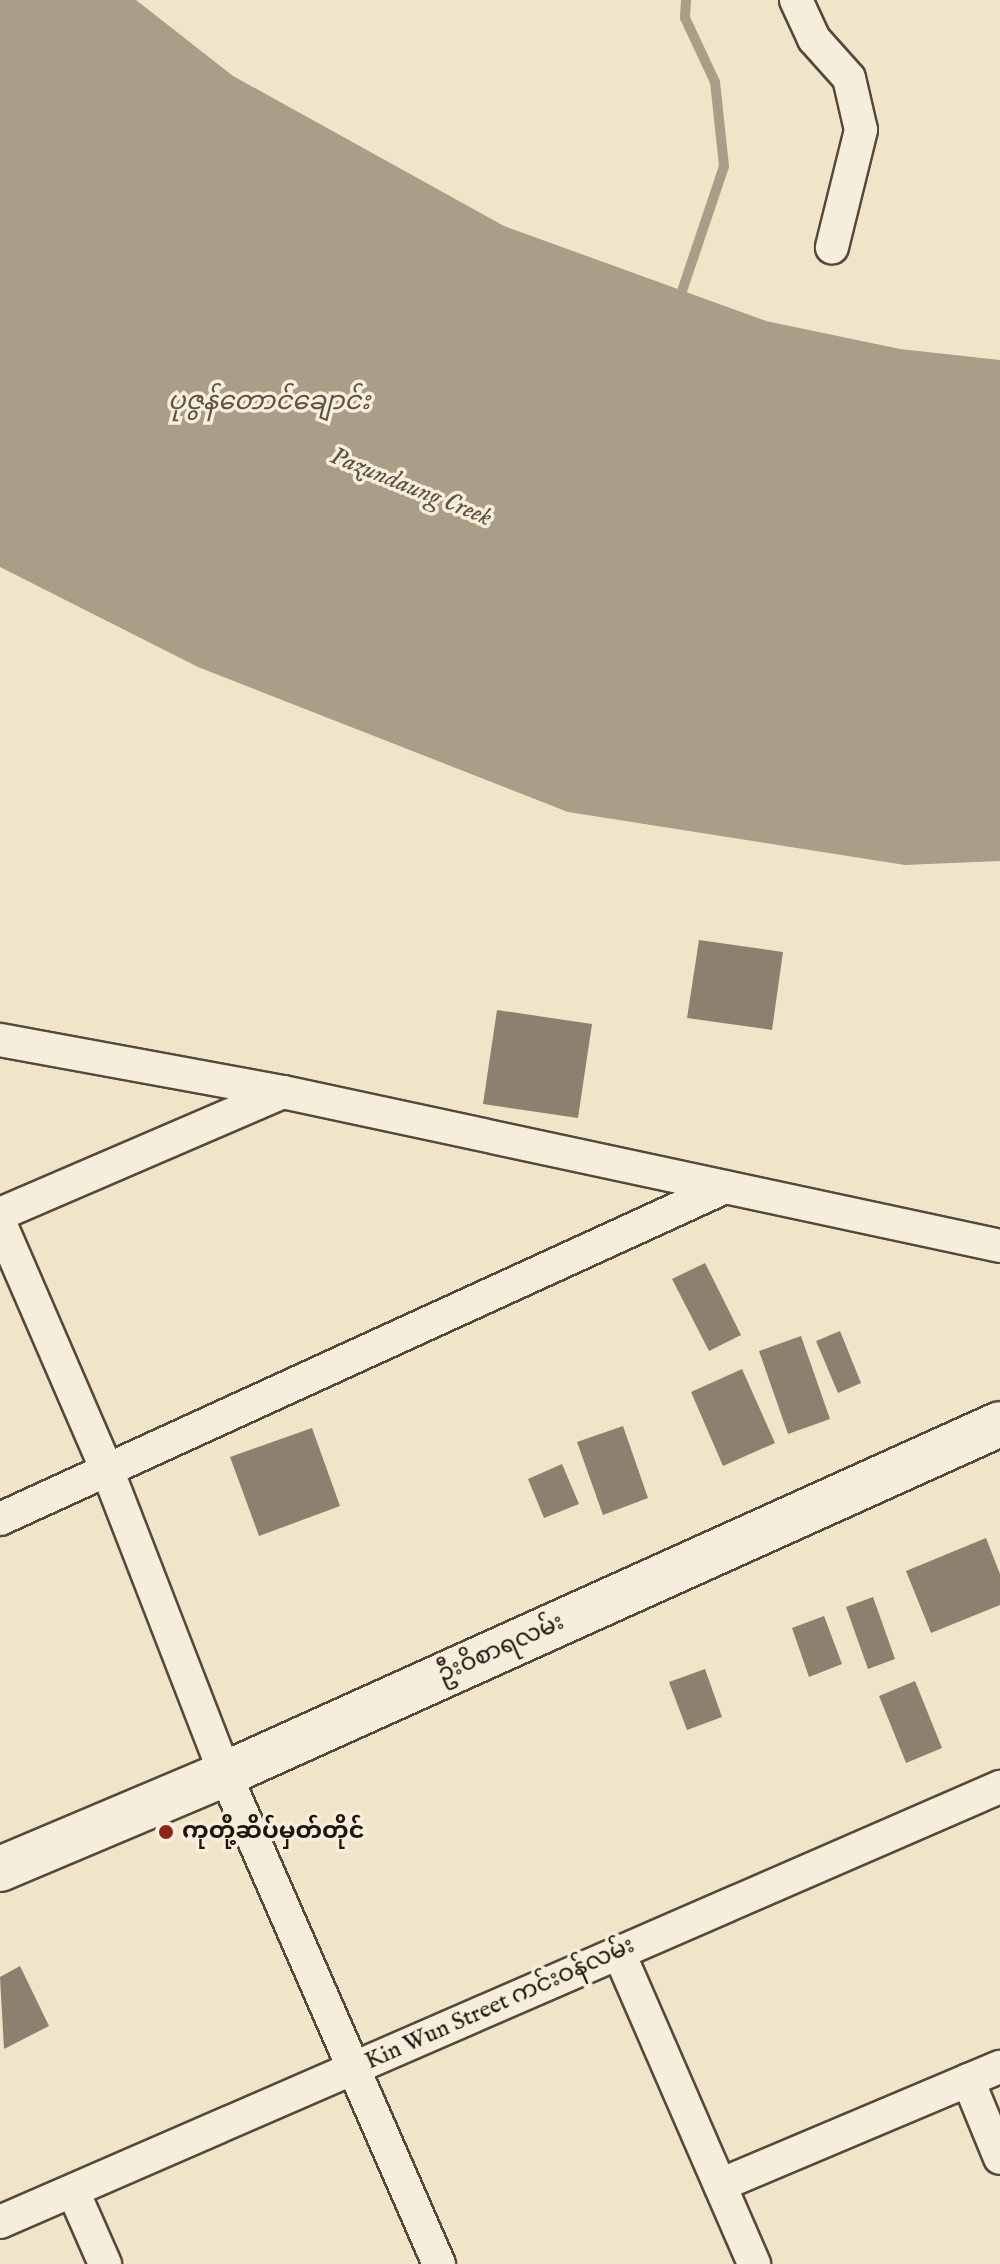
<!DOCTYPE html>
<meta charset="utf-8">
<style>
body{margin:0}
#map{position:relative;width:1000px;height:2264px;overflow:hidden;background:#f0e5c8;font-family:"IM FELL English","Noto Sans Myanmar",serif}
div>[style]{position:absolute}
.water>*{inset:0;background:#aa9e88}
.stream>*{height:10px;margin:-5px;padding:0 5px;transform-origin:5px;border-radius:5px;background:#aa9e88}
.building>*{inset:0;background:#8d806e}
.roads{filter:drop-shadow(2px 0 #55483c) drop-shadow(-2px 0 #55483c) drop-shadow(0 2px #55483c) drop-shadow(0 -2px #55483c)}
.street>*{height:32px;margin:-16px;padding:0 16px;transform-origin:16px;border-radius:16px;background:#f5eedb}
.secondary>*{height:44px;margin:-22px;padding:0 22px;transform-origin:22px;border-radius:22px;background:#f5eedb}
.dots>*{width:22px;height:22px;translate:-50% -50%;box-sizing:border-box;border:4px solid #f5eedb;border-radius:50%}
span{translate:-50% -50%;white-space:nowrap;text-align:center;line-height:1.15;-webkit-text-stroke:7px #f5eedb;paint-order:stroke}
.street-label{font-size:24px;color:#21130d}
.poi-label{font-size:24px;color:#21130d;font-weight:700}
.left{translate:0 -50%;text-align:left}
.water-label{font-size:26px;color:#5f5244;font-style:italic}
</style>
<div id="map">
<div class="water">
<i style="clip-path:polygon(0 0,136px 0,233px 76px,504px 226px,766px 321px,900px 349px,1000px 360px,1000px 861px,905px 865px,568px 812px,198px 667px,0 567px)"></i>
</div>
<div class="stream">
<i style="left:679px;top:300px;width:141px;rotate:-71.4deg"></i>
<i style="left:724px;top:166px;width:84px;rotate:-96.1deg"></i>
<i style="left:715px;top:82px;width:71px;rotate:-115.1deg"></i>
<i style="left:685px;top:18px;width:18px;rotate:-87deg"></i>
</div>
<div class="building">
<i style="clip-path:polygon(699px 940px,783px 952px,772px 1030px,687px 1018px)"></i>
<i style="clip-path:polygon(497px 1010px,592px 1024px,578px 1118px,483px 1104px)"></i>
<i style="clip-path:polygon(705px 1263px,741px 1335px,709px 1351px,672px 1279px)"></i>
<i style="clip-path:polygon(840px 1331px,861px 1383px,838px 1393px,816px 1341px)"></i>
<i style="clip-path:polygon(801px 1336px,830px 1419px,788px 1434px,759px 1351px)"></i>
<i style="clip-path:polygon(742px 1369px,775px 1443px,723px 1466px,691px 1392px)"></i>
<i style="clip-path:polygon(623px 1426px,648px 1498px,603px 1515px,577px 1442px)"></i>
<i style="clip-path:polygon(312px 1428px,340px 1506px,259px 1536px,230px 1457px)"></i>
<i style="clip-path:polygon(562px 1464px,579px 1504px,544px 1518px,528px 1479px)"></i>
<i style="clip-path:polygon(986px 1538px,1000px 1574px,1000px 1605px,931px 1633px,906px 1571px)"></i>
<i style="clip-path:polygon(873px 1597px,895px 1659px,868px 1669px,846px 1607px)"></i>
<i style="clip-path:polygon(824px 1616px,842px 1664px,809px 1677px,792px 1628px)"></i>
<i style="clip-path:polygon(705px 1669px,722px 1717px,687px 1730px,669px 1682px)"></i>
<i style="clip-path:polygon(915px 1681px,942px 1748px,906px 1763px,879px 1696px)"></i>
<i style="clip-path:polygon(20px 1966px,49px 2026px,4px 2049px,0 1977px)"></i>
</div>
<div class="roads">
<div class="street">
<i style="left:796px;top:0;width:43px;rotate:65.2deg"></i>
<i style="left:814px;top:39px;width:52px;rotate:48.1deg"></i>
<i style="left:849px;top:78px;width:53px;rotate:77deg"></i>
<i style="left:861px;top:130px;width:121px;rotate:103.9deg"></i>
<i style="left:0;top:1040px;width:288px;rotate:10.4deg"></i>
<i style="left:283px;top:1092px;width:733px;rotate:12.12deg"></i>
<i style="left:0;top:1214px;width:308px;rotate:-23.3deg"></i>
<i style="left:0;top:1223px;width:271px;rotate:66.6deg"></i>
<i style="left:108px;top:1472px;width:324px;rotate:68.8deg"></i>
<i style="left:225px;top:1774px;width:535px;rotate:66.41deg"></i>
<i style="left:0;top:1519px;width:797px;rotate:-24.6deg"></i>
<i style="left:619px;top:1953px;width:339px;rotate:66.5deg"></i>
<i style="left:968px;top:2080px;width:84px;rotate:67.7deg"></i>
<i style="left:720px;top:2185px;width:304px;rotate:-22.9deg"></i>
<i style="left:73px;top:2191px;width:80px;rotate:66.3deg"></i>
<i style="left:0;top:2222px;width:1091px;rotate:-23.51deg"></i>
</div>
<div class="secondary">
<i style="left:0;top:1869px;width:244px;rotate:-22.9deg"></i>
<i style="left:225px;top:1774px;width:850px;rotate:-24.3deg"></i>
</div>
</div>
<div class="dots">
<i style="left:166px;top:1832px;background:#8f2418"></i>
</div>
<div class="street-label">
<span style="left:501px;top:1649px;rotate:-24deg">ဦးဝိစာရလမ်း</span>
<span style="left:500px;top:2004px;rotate:-24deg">Kin Wun Street ကင်းဝန်လမ်း</span>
</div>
<div class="poi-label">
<span class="left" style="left:182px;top:1832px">ကုတို့ဆိပ်မှတ်တိုင်</span>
</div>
<div class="water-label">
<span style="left:269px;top:402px">ပုဇွန်တောင်ချောင်း</span>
<span style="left:411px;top:487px;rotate:22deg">Pazundaung Creek</span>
</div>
</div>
